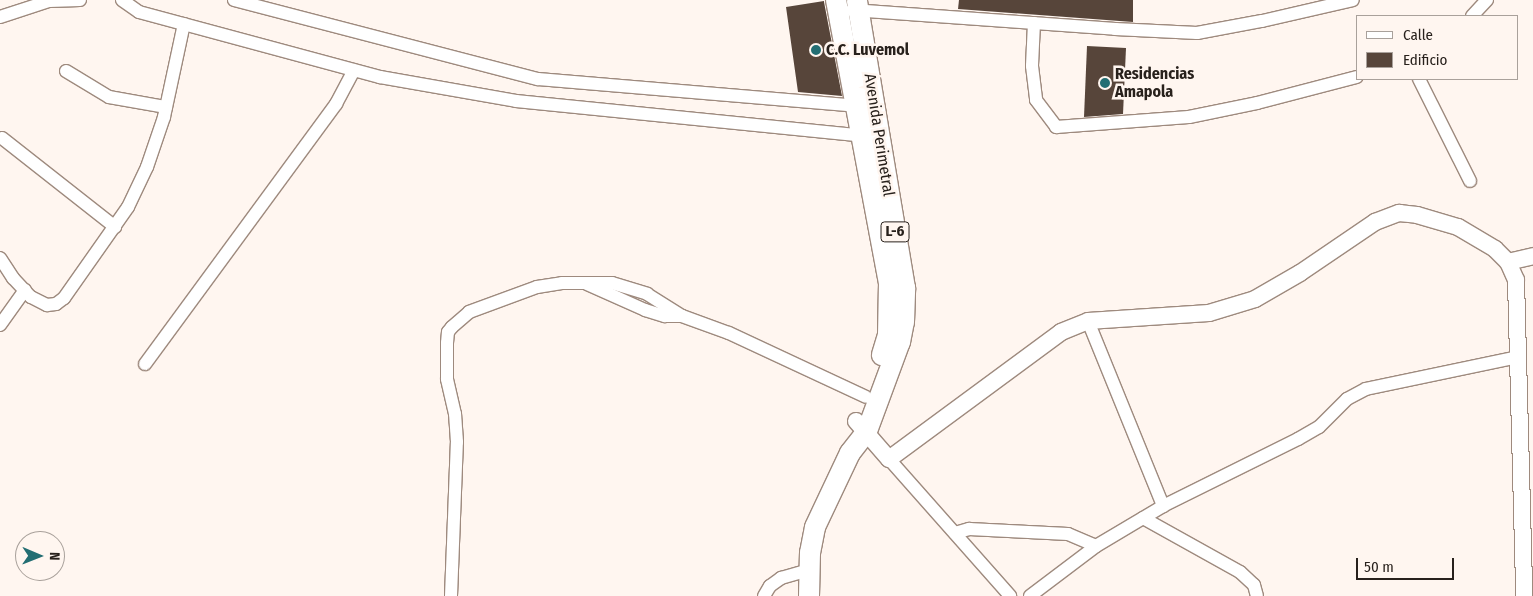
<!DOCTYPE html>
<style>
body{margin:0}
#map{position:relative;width:1533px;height:596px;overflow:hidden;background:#fff6f0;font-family:"Fira Sans Condensed",sans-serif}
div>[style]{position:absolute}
.building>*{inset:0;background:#57453a}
.roads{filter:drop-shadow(1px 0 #9e8a7e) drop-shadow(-1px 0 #9e8a7e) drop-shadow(0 1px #9e8a7e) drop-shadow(0 -1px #9e8a7e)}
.minor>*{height:12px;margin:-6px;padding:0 6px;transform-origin:6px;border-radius:6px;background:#fff}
.tertiary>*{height:16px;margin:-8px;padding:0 8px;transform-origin:8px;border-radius:8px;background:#fff}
.primary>*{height:20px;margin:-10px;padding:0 10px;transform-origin:10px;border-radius:10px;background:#fff}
.dots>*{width:14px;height:14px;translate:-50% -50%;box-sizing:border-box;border:2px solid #fff6f0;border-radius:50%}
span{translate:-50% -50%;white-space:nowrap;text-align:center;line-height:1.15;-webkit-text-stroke:5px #fff6f0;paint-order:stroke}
.shield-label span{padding:1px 4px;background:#fff6f0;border:1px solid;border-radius:4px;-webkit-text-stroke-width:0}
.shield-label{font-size:15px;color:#28211c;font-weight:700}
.poi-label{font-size:16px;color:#28211c;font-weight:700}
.left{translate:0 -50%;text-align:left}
.street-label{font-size:16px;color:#28211c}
.legend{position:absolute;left:1356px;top:15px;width:162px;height:65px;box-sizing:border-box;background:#fff6f0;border:1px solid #a9a19b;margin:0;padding:6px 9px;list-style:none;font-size:15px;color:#28211c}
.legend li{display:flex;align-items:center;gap:10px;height:25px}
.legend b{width:25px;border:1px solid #a9a19b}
.north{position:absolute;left:15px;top:531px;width:50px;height:50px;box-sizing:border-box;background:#fff6f0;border:1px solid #a9a19b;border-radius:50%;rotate:91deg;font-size:14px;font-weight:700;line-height:20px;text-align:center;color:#28211c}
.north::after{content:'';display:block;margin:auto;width:18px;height:22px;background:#236e73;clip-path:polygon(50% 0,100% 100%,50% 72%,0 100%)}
.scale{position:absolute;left:1356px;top:558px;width:98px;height:22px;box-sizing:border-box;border:2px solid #28211c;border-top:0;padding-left:6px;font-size:15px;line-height:18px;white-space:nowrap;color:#28211c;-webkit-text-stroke:4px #fff6f0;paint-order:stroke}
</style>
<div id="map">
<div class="building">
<i style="clip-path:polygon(959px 0,1133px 0,1133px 22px,958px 9px)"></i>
<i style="clip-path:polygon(824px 1px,824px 2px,842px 96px,798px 92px,786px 7px)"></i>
<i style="clip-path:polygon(1087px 46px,1126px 48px,1123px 114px,1084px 117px)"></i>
</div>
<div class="roads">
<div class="minor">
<i style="left:122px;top:0;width:21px;rotate:35deg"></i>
<i style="left:139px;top:12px;width:250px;rotate:15.1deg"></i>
<i style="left:380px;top:77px;width:138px;rotate:10deg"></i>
<i style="left:516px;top:101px;width:354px;rotate:5.7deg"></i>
<i style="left:234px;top:0;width:314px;rotate:14.6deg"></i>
<i style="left:538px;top:79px;width:325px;rotate:4.8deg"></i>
<i style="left:852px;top:10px;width:264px;rotate:4.1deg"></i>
<i style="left:1115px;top:29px;width:82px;rotate:2.8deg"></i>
<i style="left:1197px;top:33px;width:66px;rotate:-10.5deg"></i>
<i style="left:1262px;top:21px;width:93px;rotate:-13deg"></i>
<i style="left:1472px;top:16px;width:22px;rotate:-47deg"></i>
<i style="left:0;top:17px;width:52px;rotate:-18.1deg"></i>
<i style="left:49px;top:1px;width:31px;rotate:-2deg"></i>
<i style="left:1034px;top:23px;width:43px;rotate:92.7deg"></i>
<i style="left:1032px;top:66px;width:34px;rotate:83deg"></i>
<i style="left:1036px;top:100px;width:34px;rotate:53deg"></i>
<i style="left:1056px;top:127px;width:133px;rotate:-4.3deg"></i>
<i style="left:1189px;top:117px;width:69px;rotate:-11.6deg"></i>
<i style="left:1257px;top:103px;width:103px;rotate:-14.6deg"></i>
<i style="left:66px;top:71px;width:50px;rotate:31.2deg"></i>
<i style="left:109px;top:97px;width:58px;rotate:10deg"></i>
<i style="left:1419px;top:79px;width:114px;rotate:63.4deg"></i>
<i style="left:2px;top:138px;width:144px;rotate:38.2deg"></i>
<i style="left:0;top:258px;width:24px;rotate:57deg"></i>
<i style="left:13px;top:278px;width:26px;rotate:47deg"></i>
<i style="left:31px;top:297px;width:18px;rotate:27deg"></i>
<i style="left:47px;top:305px;width:9px;rotate:-6deg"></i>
<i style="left:56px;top:304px;width:10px;rotate:-37deg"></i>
<i style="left:64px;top:298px;width:111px;rotate:-54.9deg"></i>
<i style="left:128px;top:207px;width:44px;rotate:-64.6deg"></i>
<i style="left:147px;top:167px;width:53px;rotate:-71.2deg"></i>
<i style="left:164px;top:117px;width:95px;rotate:-77.9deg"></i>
<i style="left:587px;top:284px;width:64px;rotate:24.1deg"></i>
<i style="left:645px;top:310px;width:21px;rotate:17deg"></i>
<i style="left:665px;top:316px;width:17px"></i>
<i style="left:1088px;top:321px;width:200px;rotate:67.9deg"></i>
<i style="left:0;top:325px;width:43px;rotate:-54.5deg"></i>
<i style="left:145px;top:364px;width:323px;rotate:-53.7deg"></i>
<i style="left:336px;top:104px;width:38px;rotate:-62deg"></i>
<i style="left:889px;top:459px;width:183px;rotate:48.5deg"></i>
<i style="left:1143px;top:518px;width:111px;rotate:29.1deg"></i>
<i style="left:1240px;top:572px;width:19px;rotate:43deg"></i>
<i style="left:1254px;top:585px;width:11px;rotate:75deg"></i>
<i style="left:955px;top:533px;width:15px;rotate:-16deg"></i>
<i style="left:969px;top:529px;width:99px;rotate:2.9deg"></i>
<i style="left:1068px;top:534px;width:30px;rotate:23deg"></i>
<i style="left:451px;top:596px;width:154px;rotate:-87.8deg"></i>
<i style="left:457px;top:442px;width:28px;rotate:-94deg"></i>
<i style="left:455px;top:414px;width:36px;rotate:-103deg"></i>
<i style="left:447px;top:379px;width:36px;rotate:-90deg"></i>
<i style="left:447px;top:343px;width:11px;rotate:-85deg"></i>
<i style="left:448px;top:332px;width:6px;rotate:-51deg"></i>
<i style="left:452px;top:327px;width:23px;rotate:-41deg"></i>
<i style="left:469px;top:312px;width:72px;rotate:-20.2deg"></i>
<i style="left:537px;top:287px;width:25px;rotate:-9deg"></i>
<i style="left:562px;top:283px;width:50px"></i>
<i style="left:612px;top:283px;width:37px;rotate:17deg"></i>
<i style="left:647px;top:294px;width:41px;rotate:32.2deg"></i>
<i style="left:682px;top:316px;width:50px;rotate:19.9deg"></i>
<i style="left:729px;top:333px;width:151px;rotate:25deg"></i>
<i style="left:764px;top:596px;width:12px;rotate:-59deg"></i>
<i style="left:770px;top:586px;width:14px;rotate:-36deg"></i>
<i style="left:781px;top:578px;width:29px;rotate:-16deg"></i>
<i style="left:1030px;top:596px;width:83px;rotate:-37.1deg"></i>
<i style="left:1096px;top:546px;width:78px;rotate:-30.8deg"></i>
<i style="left:1163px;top:506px;width:151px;rotate:-26.4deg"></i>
<i style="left:1298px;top:439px;width:24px;rotate:-30deg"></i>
<i style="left:1319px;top:427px;width:40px;rotate:-45deg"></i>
<i style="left:1347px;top:399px;width:21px;rotate:-28deg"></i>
<i style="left:1366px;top:389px;width:155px;rotate:-11.9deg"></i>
</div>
<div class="tertiary">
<i style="left:1508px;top:262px;width:26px;rotate:-13deg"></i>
<i style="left:856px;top:421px;width:50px;rotate:49deg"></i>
<i style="left:889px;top:459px;width:214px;rotate:-36.4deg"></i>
<i style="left:1061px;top:332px;width:29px;rotate:-22deg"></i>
<i style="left:1088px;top:321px;width:121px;rotate:-3.8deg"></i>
<i style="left:1209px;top:313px;width:48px;rotate:-16.9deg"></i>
<i style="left:1255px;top:299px;width:52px;rotate:-30deg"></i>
<i style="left:1300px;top:273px;width:91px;rotate:-34.2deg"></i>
<i style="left:1375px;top:222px;width:26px;rotate:-21deg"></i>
<i style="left:1399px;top:213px;width:18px;rotate:6deg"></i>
<i style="left:1417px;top:215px;width:43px;rotate:16.3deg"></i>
<i style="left:1458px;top:227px;width:43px;rotate:30.7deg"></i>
<i style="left:1495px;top:249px;width:18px;rotate:45deg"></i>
<i style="left:1508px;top:262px;width:20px;rotate:66deg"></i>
<i style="left:1516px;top:280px;width:316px;rotate:88.5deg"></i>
</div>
<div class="primary">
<i style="left:836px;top:0;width:288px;rotate:79.4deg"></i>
<i style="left:889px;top:283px;width:52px;rotate:91.1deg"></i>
<i style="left:888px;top:335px;width:21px;rotate:107deg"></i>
<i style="left:809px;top:596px;width:43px;rotate:-88.7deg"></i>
<i style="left:810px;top:553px;width:26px;rotate:-79deg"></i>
<i style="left:815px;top:527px;width:82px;rotate:-64.7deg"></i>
<i style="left:850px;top:453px;width:28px;rotate:-52deg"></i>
<i style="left:867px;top:431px;width:95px;rotate:-69.7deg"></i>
<i style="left:900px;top:342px;width:20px;rotate:-79deg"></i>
<i style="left:904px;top:322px;width:34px;rotate:-88deg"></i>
<i style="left:905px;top:288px;width:292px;rotate:-99.5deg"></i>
</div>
</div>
<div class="dots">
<i style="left:816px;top:50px;background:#236e73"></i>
<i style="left:1105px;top:83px;background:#236e73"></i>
</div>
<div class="shield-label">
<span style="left:895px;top:232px">L-6</span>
</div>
<div class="poi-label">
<span class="left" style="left:826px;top:50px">C.C. Luvemol</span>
<span class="left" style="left:1115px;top:83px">Residencias<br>Amapola</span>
</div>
<div class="street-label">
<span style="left:879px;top:135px;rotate:81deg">Avenida Perimetral</span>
</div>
<ul class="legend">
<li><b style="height:6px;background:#fff"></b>Calle</li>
<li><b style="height:14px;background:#57453a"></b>Edificio</li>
</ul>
<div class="north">N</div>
<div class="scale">50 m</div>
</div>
